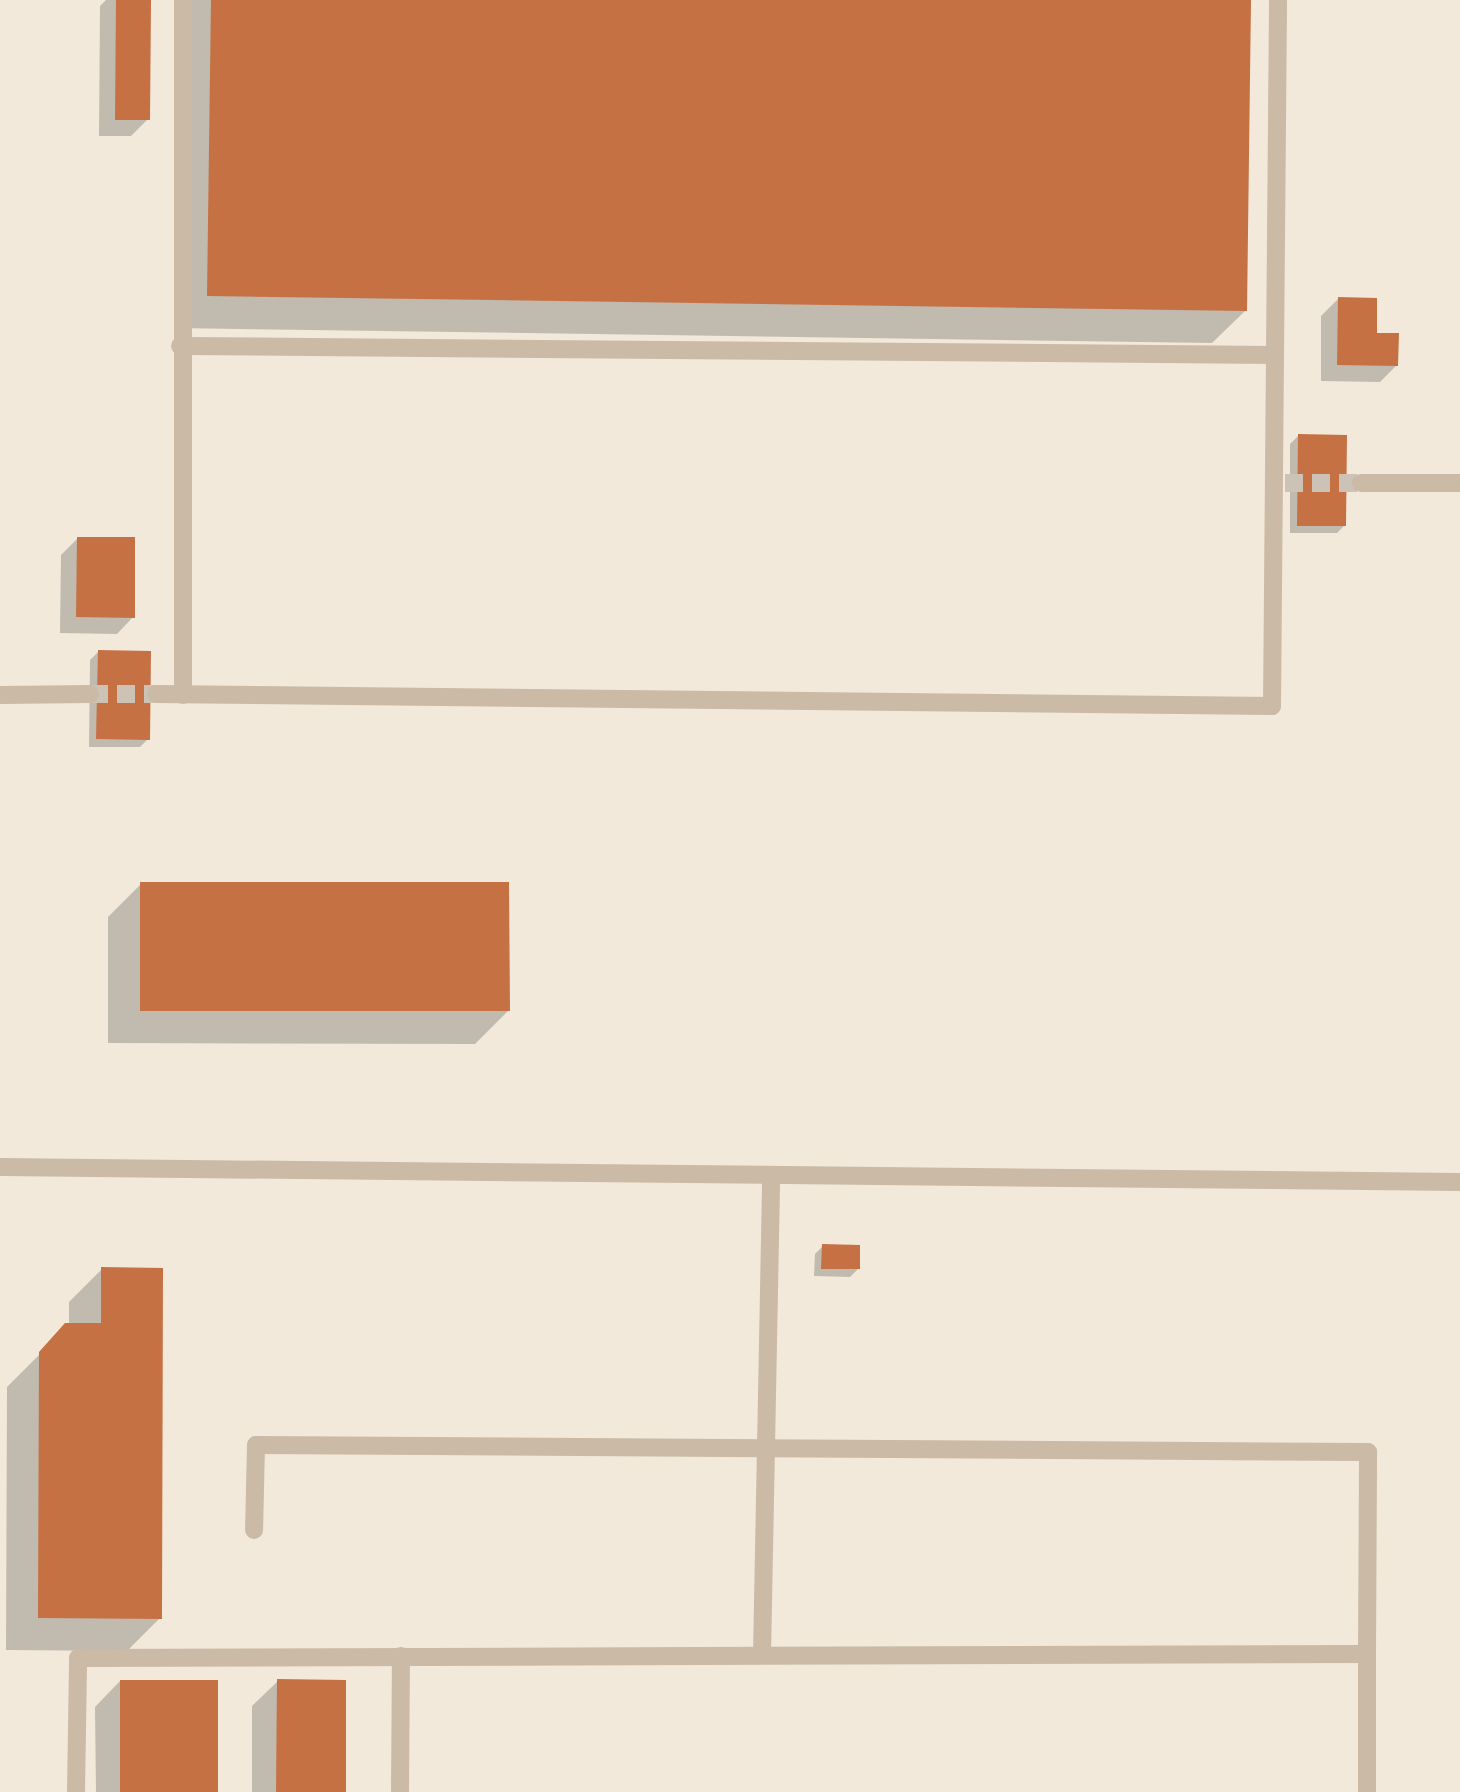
<!DOCTYPE html>
<style>
body{margin:0}
#map{position:relative;width:1460px;height:1792px;overflow:hidden;background:#f2e9da;font-family:"Exo 2",sans-serif}
div>[style]{position:absolute}
.shadow>*{inset:0;background:#0003}
.building>*{inset:0;background:#c67144}
.minor-tunnel>*{height:18px;margin-top:-9px;transform-origin:0;background:repeating-linear-gradient(90deg,#ccc3b6 0 18px,transparent 0 27px)}
.minor>*{height:18px;margin:-9px;padding:0 9px;transform-origin:9px;border-radius:9px;background:#cabaa6}
span{translate:-50% -50%;white-space:nowrap;text-align:center;line-height:1.15;-webkit-text-stroke:7px #f9f3e7;paint-order:stroke}
</style>
<div id="map">
<div class="shadow">
<i style="clip-path:polygon(106px 0,149px 0,148px 119px,131px 136px,99px 136px,100px 6px)"></i>
<i style="clip-path:polygon(179px 0,1249px 0,1245px 311px,1212px 343px,175px 328px)"></i>
<i style="clip-path:polygon(1338px 299px,1375px 335px,1397px 365px,1380px 382px,1321px 381px,1321px 316px)"></i>
<i style="clip-path:polygon(1298px 436px,1345px 525px,1337px 533px,1290px 533px,1290px 444px)"></i>
<i style="clip-path:polygon(77px 539px,133px 617px,117px 634px,60px 633px,61px 555px)"></i>
<i style="clip-path:polygon(98px 652px,148px 739px,140px 747px,89px 747px,90px 660px)"></i>
<i style="clip-path:polygon(141px 884px,508px 1011px,475px 1044px,108px 1043px,108px 917px)"></i>
<i style="clip-path:polygon(823px 1246px,858px 1269px,850px 1277px,814px 1276px,815px 1254px)"></i>
<i style="clip-path:polygon(102px 1269px,160px 1618px,127px 1651px,6px 1650px,7px 1387px,69px 1325px,69px 1302px)"></i>
<i style="clip-path:polygon(120px 1681px,217px 1792px,96px 1792px,95px 1707px)"></i>
<i style="clip-path:polygon(278px 1681px,344px 1792px,252px 1792px,252px 1706px)"></i>
</div>
<div class="building">
<i style="clip-path:polygon(116px 0,151px 0,150px 120px,115px 120px)"></i>
<i style="clip-path:polygon(211px 0,1251px 0,1247px 311px,207px 296px)"></i>
<i style="clip-path:polygon(1338px 297px,1377px 298px,1377px 333px,1399px 333px,1398px 366px,1337px 365px)"></i>
<i style="clip-path:polygon(1298px 434px,1347px 435px,1346px 526px,1297px 526px)"></i>
<i style="clip-path:polygon(77px 537px,135px 537px,135px 618px,76px 617px)"></i>
<i style="clip-path:polygon(98px 650px,151px 651px,150px 740px,96px 739px)"></i>
<i style="clip-path:polygon(140px 882px,509px 882px,510px 1011px,140px 1011px)"></i>
<i style="clip-path:polygon(822px 1244px,860px 1245px,860px 1269px,821px 1269px)"></i>
<i style="clip-path:polygon(101px 1267px,163px 1268px,162px 1619px,38px 1618px,39px 1352px,65px 1323px,101px 1323px)"></i>
<i style="clip-path:polygon(277px 1679px,346px 1680px,346px 1792px,276px 1792px)"></i>
<i style="clip-path:polygon(120px 1680px,218px 1680px,218px 1792px,120px 1792px)"></i>
</div>
<div class="minor-tunnel">
<i style="left:1285px;top:483px;width:76px"></i>
<i style="left:90px;top:694px;width:66px"></i>
</div>
<div class="minor">
<i style="left:183px;top:0;width:695px;rotate:90deg"></i>
<i style="left:180px;top:346px;width:1095px;rotate:0.47deg"></i>
<i style="left:1361px;top:483px;width:99px"></i>
<i style="left:156px;top:694px;width:1116px;rotate:0.62deg"></i>
<i style="left:1272px;top:706px;width:706px;rotate:-89.51deg"></i>
<i style="left:0;top:695px;width:90px;rotate:-0.6deg"></i>
<i style="left:0;top:1167px;width:1460px;rotate:0.59deg"></i>
<i style="left:762px;top:1655px;width:480px;rotate:-88.9deg"></i>
<i style="left:76px;top:1792px;width:134px;rotate:-89.1deg"></i>
<i style="left:78px;top:1658px;width:1289px;rotate:-0.18deg"></i>
<i style="left:1367px;top:1654px;width:202px;rotate:-89.7deg"></i>
<i style="left:1368px;top:1452px;width:1112px;rotate:-179.64deg"></i>
<i style="left:256px;top:1445px;width:85px;rotate:91.3deg"></i>
<i style="left:400px;top:1792px;width:136px;rotate:-89.6deg"></i>
<i style="left:1367px;top:1792px;width:138px;rotate:-90deg"></i>
</div>
</div>
